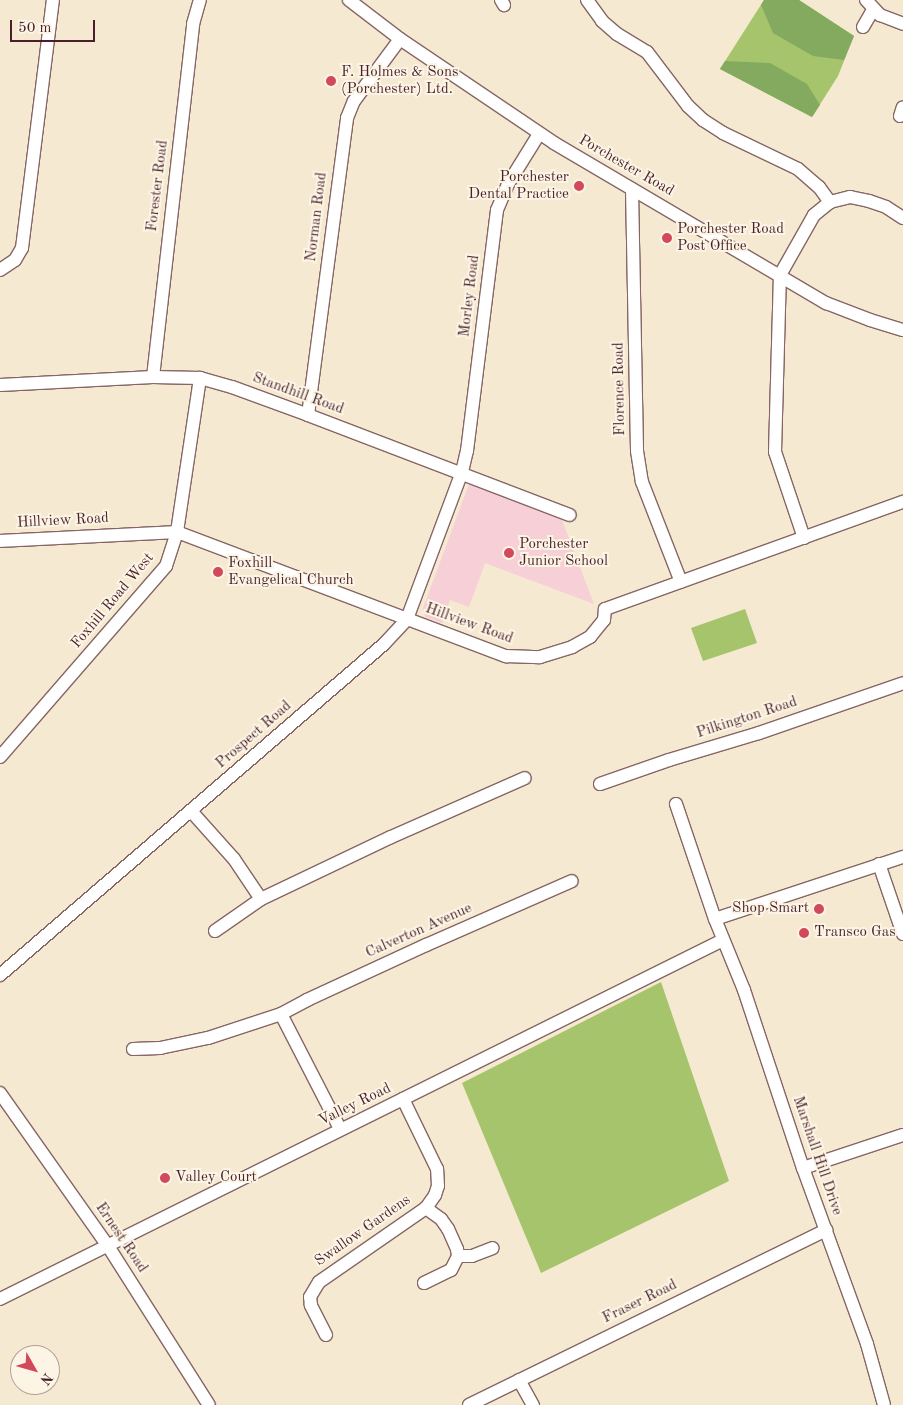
<!DOCTYPE html>
<style>
body{margin:0}
#map{position:relative;width:903px;height:1405px;overflow:hidden;background:#f6e9d1;font-family:"Old Standard TT",serif}
div>[style]{position:absolute}
.built>*{inset:0;background:#f6cfd7}
.green>*{inset:0;background:#a6c46b}
.forest>*{inset:0;background:#84aa5f}
.roads{filter:drop-shadow(1px 0 #866665) drop-shadow(-1px 0 #866665) drop-shadow(0 1px #866665) drop-shadow(0 -1px #866665)}
.minor>*{height:12px;margin:-6px;padding:0 6px;transform-origin:6px;border-radius:6px;background:#fff}
.dots>*{width:14px;height:14px;translate:-50% -50%;box-sizing:border-box;border:2px solid #fcf5e5;border-radius:50%}
span{translate:-50% -50%;white-space:nowrap;text-align:center;line-height:1.15;-webkit-text-stroke:4px #fcf5e5;paint-order:stroke}
.poi-label{font-size:15px;color:#4a1f2b}
.left{translate:0 -50%;text-align:left}
.right{translate:-100% -50%;text-align:right}
.street-label{font-size:15px;color:#4a1f2b}
.north{position:absolute;left:10px;top:1345px;width:50px;height:50px;box-sizing:border-box;background:#fcf5e5;border:1px solid #b59f9b;border-radius:50%;rotate:128deg;font-size:14px;font-weight:700;line-height:20px;text-align:center;color:#4a1f2b}
.north::after{content:'';display:block;margin:auto;width:18px;height:22px;background:#d1495b;clip-path:polygon(50% 0,100% 100%,50% 72%,0 100%)}
.scale{position:absolute;left:10px;top:20px;width:85px;height:22px;box-sizing:border-box;border:2px solid #4a1f2b;border-top:0;padding-left:6px;font-size:15px;line-height:18px;white-space:nowrap;color:#4a1f2b;-webkit-text-stroke:4px #fcf5e5;paint-order:stroke}
</style>
<div id="map">
<div class="built">
<i style="clip-path:polygon(469px 484px,562px 520px,594px 604px,485px 563px,469px 607px,450px 600px,442px 623px,425px 617px,423px 608px)"></i>
</div>
<div class="green">
<i style="clip-path:polygon(764px 0,799px 0,854px 36px,838px 76px,812px 117px,720px 69px)"></i>
<i style="clip-path:polygon(745px 609px,757px 643px,703px 661px,691px 628px)"></i>
<i style="clip-path:polygon(661px 982px,729px 1181px,541px 1273px,462px 1083px)"></i>
</div>
<div class="forest">
<i style="clip-path:polygon(764px 0,799px 0,854px 36px,844px 60px,813px 56px,773px 33px,761px 5px)"></i>
<i style="clip-path:polygon(725px 61px,770px 63px,807px 84px,820px 105px,812px 117px,720px 69px)"></i>
</div>
<div class="roads">
<div class="minor">
<i style="left:349px;top:0;width:64px;rotate:37.4deg"></i>
<i style="left:400px;top:39px;width:186px;rotate:34deg"></i>
<i style="left:554px;top:143px;width:316px;rotate:30.5deg"></i>
<i style="left:826px;top:303px;width:47px;rotate:21.1deg"></i>
<i style="left:870px;top:320px;width:34px;rotate:17deg"></i>
<i style="left:501px;top:0;width:6px;rotate:59deg"></i>
<i style="left:587px;top:0;width:26px;rotate:54deg"></i>
<i style="left:602px;top:21px;width:20px;rotate:41deg"></i>
<i style="left:617px;top:34px;width:35px;rotate:31deg"></i>
<i style="left:647px;top:52px;width:68px;rotate:52.8deg"></i>
<i style="left:688px;top:106px;width:21px;rotate:43deg"></i>
<i style="left:703px;top:120px;width:24px;rotate:33deg"></i>
<i style="left:723px;top:133px;width:83px;rotate:25.6deg"></i>
<i style="left:798px;top:169px;width:28px;rotate:41deg"></i>
<i style="left:819px;top:187px;width:19px;rotate:54deg"></i>
<i style="left:866px;top:0;width:21px;rotate:47deg"></i>
<i style="left:880px;top:15px;width:25px;rotate:21deg"></i>
<i style="left:863px;top:27px;width:20px;rotate:-60deg"></i>
<i style="left:900px;top:116px;width:9px;rotate:-72deg"></i>
<i style="left:632px;top:189px;width:262px;rotate:88.9deg"></i>
<i style="left:637px;top:451px;width:31px;rotate:81deg"></i>
<i style="left:642px;top:482px;width:107px;rotate:68.7deg"></i>
<i style="left:0;top:270px;width:18px;rotate:-34deg"></i>
<i style="left:15px;top:260px;width:14px;rotate:-60deg"></i>
<i style="left:22px;top:248px;width:250px;rotate:-82.9deg"></i>
<i style="left:153px;top:377px;width:355px;rotate:-83.5deg"></i>
<i style="left:193px;top:24px;width:25px;rotate:-74deg"></i>
<i style="left:0;top:385px;width:153px;rotate:-3deg"></i>
<i style="left:153px;top:377px;width:47px;rotate:1.2deg"></i>
<i style="left:200px;top:378px;width:33px;rotate:16deg"></i>
<i style="left:232px;top:387px;width:81px;rotate:20.2deg"></i>
<i style="left:308px;top:415px;width:280px;rotate:20.9deg"></i>
<i style="left:308px;top:415px;width:300px;rotate:-82.5deg"></i>
<i style="left:347px;top:118px;width:18px;rotate:-68deg"></i>
<i style="left:354px;top:101px;width:77px;rotate:-53.4deg"></i>
<i style="left:804px;top:538px;width:91px;rotate:-108.6deg"></i>
<i style="left:775px;top:452px;width:177px;rotate:-88.4deg"></i>
<i style="left:780px;top:275px;width:69px;rotate:-60.5deg"></i>
<i style="left:814px;top:215px;width:21px;rotate:-39deg"></i>
<i style="left:830px;top:202px;width:21px;rotate:-14deg"></i>
<i style="left:850px;top:197px;width:19px;rotate:12deg"></i>
<i style="left:869px;top:201px;width:18px;rotate:19deg"></i>
<i style="left:886px;top:207px;width:20px;rotate:33deg"></i>
<i style="left:0;top:541px;width:177px;rotate:-2.9deg"></i>
<i style="left:177px;top:532px;width:352px;rotate:20.7deg"></i>
<i style="left:506px;top:656px;width:34px;rotate:2deg"></i>
<i style="left:540px;top:657px;width:34px;rotate:-17deg"></i>
<i style="left:572px;top:647px;width:21px;rotate:-29deg"></i>
<i style="left:590px;top:637px;width:22px;rotate:-51deg"></i>
<i style="left:604px;top:620px;width:11px;rotate:-85deg"></i>
<i style="left:605px;top:609px;width:317px;rotate:-19.8deg"></i>
<i style="left:0;top:757px;width:253px;rotate:-49deg"></i>
<i style="left:166px;top:566px;width:36px;rotate:-72deg"></i>
<i style="left:177px;top:532px;width:156px;rotate:-81.5deg"></i>
<i style="left:600px;top:784px;width:73px;rotate:-19.2deg"></i>
<i style="left:669px;top:760px;width:94px;rotate:-16.7deg"></i>
<i style="left:759px;top:733px;width:152px;rotate:-19.1deg"></i>
<i style="left:676px;top:804px;width:121px;rotate:71.3deg"></i>
<i style="left:715px;top:919px;width:77px;rotate:67.8deg"></i>
<i style="left:744px;top:990px;width:188px;rotate:71.7deg"></i>
<i style="left:803px;top:1168px;width:187px;rotate:70deg"></i>
<i style="left:867px;top:1344px;width:63px;rotate:74.4deg"></i>
<i style="left:191px;top:811px;width:64px;rotate:48.1deg"></i>
<i style="left:234px;top:859px;width:48px;rotate:56deg"></i>
<i style="left:879px;top:864px;width:74px;rotate:71.1deg"></i>
<i style="left:715px;top:919px;width:198px;rotate:-18.3deg"></i>
<i style="left:215px;top:931px;width:56px;rotate:-34.8deg"></i>
<i style="left:261px;top:899px;width:144px;rotate:-25.5deg"></i>
<i style="left:391px;top:837px;width:146px;rotate:-23.8deg"></i>
<i style="left:0;top:975px;width:507px;rotate:-40.76deg"></i>
<i style="left:384px;top:644px;width:34px;rotate:-47deg"></i>
<i style="left:407px;top:619px;width:157px;rotate:-69.5deg"></i>
<i style="left:462px;top:472px;width:22px;rotate:-77deg"></i>
<i style="left:467px;top:451px;width:243px;rotate:-82.9deg"></i>
<i style="left:497px;top:210px;width:28px;rotate:-67deg"></i>
<i style="left:508px;top:184px;width:59px;rotate:-58.2deg"></i>
<i style="left:281px;top:1014px;width:129px;rotate:62.8deg"></i>
<i style="left:133px;top:1049px;width:27px;rotate:-2deg"></i>
<i style="left:160px;top:1048px;width:49px;rotate:-11.8deg"></i>
<i style="left:208px;top:1038px;width:77px;rotate:-18.2deg"></i>
<i style="left:281px;top:1014px;width:30px;rotate:-28deg"></i>
<i style="left:307px;top:1000px;width:131px;rotate:-24.8deg"></i>
<i style="left:426px;top:945px;width:159px;rotate:-23.7deg"></i>
<i style="left:0;top:1093px;width:187px;rotate:54.8deg"></i>
<i style="left:108px;top:1246px;width:188px;rotate:57.6deg"></i>
<i style="left:803px;top:1168px;width:105px;rotate:-18.3deg"></i>
<i style="left:458px;top:1256px;width:14px"></i>
<i style="left:472px;top:1256px;width:22px;rotate:-21deg"></i>
<i style="left:424px;top:1283px;width:30px;rotate:-26deg"></i>
<i style="left:451px;top:1270px;width:16px;rotate:-63deg"></i>
<i style="left:458px;top:1256px;width:7px;rotate:-98deg"></i>
<i style="left:457px;top:1249px;width:22px;rotate:-114deg"></i>
<i style="left:448px;top:1229px;width:12px;rotate:-125deg"></i>
<i style="left:441px;top:1219px;width:19px;rotate:-144deg"></i>
<i style="left:0;top:1299px;width:807px;rotate:-26.41deg"></i>
<i style="left:326px;top:1335px;width:34px;rotate:-117deg"></i>
<i style="left:311px;top:1305px;width:8px;rotate:-97deg"></i>
<i style="left:310px;top:1297px;width:17px;rotate:-59deg"></i>
<i style="left:319px;top:1282px;width:130px;rotate:-34.7deg"></i>
<i style="left:426px;top:1208px;width:16px;rotate:-55deg"></i>
<i style="left:435px;top:1195px;width:9px;rotate:-72deg"></i>
<i style="left:438px;top:1186px;width:17px;rotate:-93deg"></i>
<i style="left:437px;top:1169px;width:78px;rotate:-115.9deg"></i>
<i style="left:519px;top:1380px;width:29px;rotate:61deg"></i>
<i style="left:469px;top:1405px;width:398px;rotate:-26.1deg"></i>
</div>
</div>
<div class="dots">
<i style="left:331px;top:81px;background:#d1495b"></i>
<i style="left:579px;top:186px;background:#d1495b"></i>
<i style="left:667px;top:238px;background:#d1495b"></i>
<i style="left:509px;top:553px;background:#d1495b"></i>
<i style="left:218px;top:572px;background:#d1495b"></i>
<i style="left:819px;top:909px;background:#d1495b"></i>
<i style="left:804px;top:933px;background:#d1495b"></i>
<i style="left:165px;top:1178px;background:#d1495b"></i>
</div>
<div class="poi-label">
<span class="left" style="left:341px;top:81px">F. Holmes &amp; Sons<br>(Porchester) Ltd.</span>
<span class="right" style="left:569px;top:186px">Porchester<br>Dental Practice</span>
<span class="left" style="left:677px;top:238px">Porchester Road<br>Post Office</span>
<span class="left" style="left:519px;top:553px">Porchester<br>Junior School</span>
<span class="left" style="left:228px;top:572px">Foxhill<br>Evangelical Church</span>
<span class="right" style="left:809px;top:909px">Shop Smart</span>
<span class="left" style="left:814px;top:933px">Transco Gas</span>
<span class="left" style="left:175px;top:1178px">Valley Court</span>
</div>
<div class="street-label">
<span style="left:626px;top:166px;rotate:30deg">Porchester Road</span>
<span style="left:158px;top:186px;rotate:-83deg">Forester Road</span>
<span style="left:317px;top:217px;rotate:-83deg">Norman Road</span>
<span style="left:470px;top:296px;rotate:-83deg">Morley Road</span>
<span style="left:620px;top:389px;rotate:-91deg">Florence Road</span>
<span style="left:298px;top:394px;rotate:20deg">Standhill Road</span>
<span style="left:63px;top:521px;rotate:-3deg">Hillview Road</span>
<span style="left:113px;top:601px;rotate:-50deg">Foxhill Road West</span>
<span style="left:469px;top:624px;rotate:20deg">Hillview Road</span>
<span style="left:747px;top:718px;rotate:-18deg">Pilkington Road</span>
<span style="left:254px;top:735px;rotate:-41deg">Prospect Road</span>
<span style="left:419px;top:931px;rotate:-24deg">Calverton Avenue</span>
<span style="left:355px;top:1105px;rotate:-26deg">Valley Road</span>
<span style="left:817px;top:1156px;rotate:71deg">Marshall Hill Drive</span>
<span style="left:363px;top:1231px;rotate:-35deg">Swallow Gardens</span>
<span style="left:121px;top:1238px;rotate:56deg">Ernest Road</span>
<span style="left:640px;top:1302px;rotate:-26deg">Fraser Road</span>
</div>
<div class="north">N</div>
<div class="scale">50 m</div>
</div>
